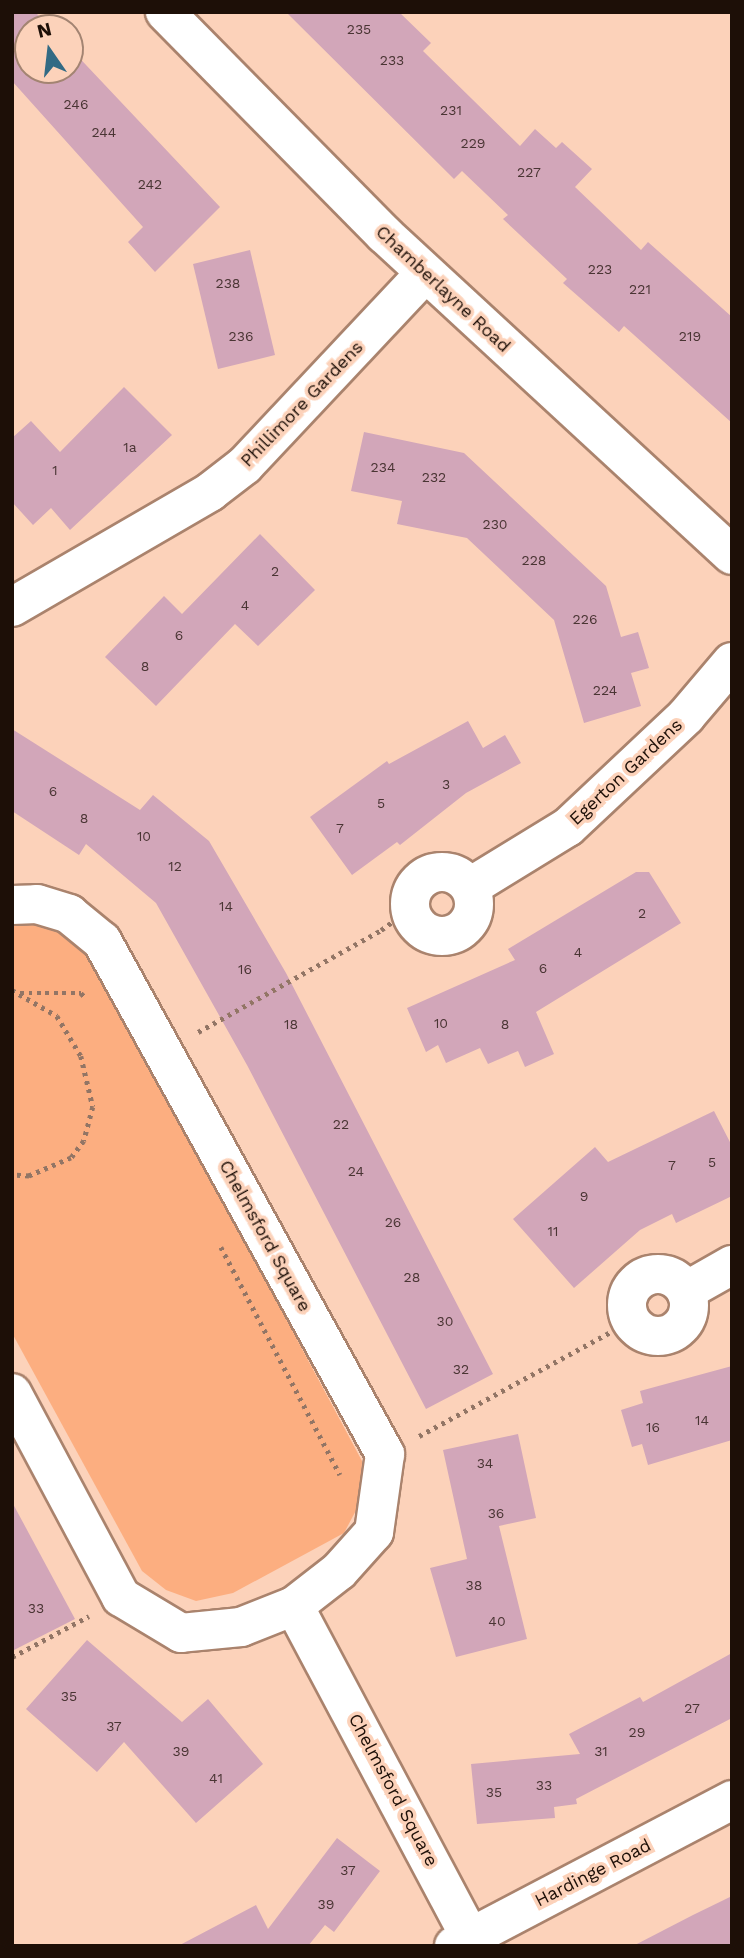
<!DOCTYPE html>
<style>
body{margin:0}
#map{position:relative;width:744px;height:1958px;overflow:hidden;background:#fcd2ba;font-family:"Work Sans",sans-serif}
div>[style]{position:absolute}
.green>*{inset:0;background:#fcae80}
.building>*{inset:0;background:#d2a6b9}
.path>*{height:4.5px;margin-top:-2.25px;transform-origin:0;background:repeating-linear-gradient(90deg,#927565 0 3.5px,transparent 0 8.5px)}
.roads{filter:drop-shadow(2px 0 #aa836d) drop-shadow(-2px 0 #aa836d) drop-shadow(0 2px #aa836d) drop-shadow(0 -2px #aa836d)}
.minor>*{height:38px;margin:-19px;padding:0 19px;transform-origin:19px;border-radius:19px;background:#fff}
.minor>.ring{margin:-19px;padding:0;box-sizing:content-box;background:none;border:38px solid #fff;border-radius:50%}
.tertiary>*{height:38px;margin:-19px;padding:0 19px;transform-origin:19px;border-radius:19px;background:#fff}
span{translate:-50% -50%;white-space:nowrap;text-align:center;line-height:1.15;-webkit-text-stroke:7px #fcd2ba;paint-order:stroke}
.number-label{font-size:14px;color:#4a3534}
.number-label span{-webkit-text-stroke-width:0}
.street-label{font-size:18px;color:#1d0f07}
.frame{position:absolute;inset:0;border:14px solid #1d0f07;pointer-events:none}
.north{position:absolute;left:14px;top:14px;width:70px;height:70px;box-sizing:border-box;background:#fcd2ba;border:2px solid #a38472;border-radius:50%;rotate:346deg;font-size:19px;font-weight:700;line-height:28px;text-align:center;color:#1d0f07}
.north::after{content:'';display:block;margin:auto;width:24px;height:32px;background:#326a84;clip-path:polygon(50% 0,100% 100%,50% 72%,0 100%)}
</style>
<div id="map">
<div class="green">
<i style="clip-path:polygon(47px 923px,86px 945px,362px 1461px,361px 1501px,344px 1533px,233px 1593px,196px 1601px,166px 1590px,142px 1571px,12px 1333px,12px 925px)"></i>
</div>
<div class="building">
<i style="clip-path:polygon(12px 12px,35px 12px,51px 28px,28px 28px,28px 70px,70px 70px,70px 48px,220px 207px,155px 272px,128px 242px,143px 227px,12px 81px)"></i>
<i style="clip-path:polygon(286px 12px,399px 12px,431px 43px,423px 51px,520px 146px,535px 129px,556px 148px,562px 142px,592px 169px,575px 187px,641px 250px,648px 242px,732px 317px,732px 423px,624px 326px,619px 332px,563px 283px,567px 279px,503px 219px,508px 215px,462px 171px,454px 179px)"></i>
<i style="clip-path:polygon(250px 250px,275px 355px,218px 369px,193px 264px)"></i>
<i style="clip-path:polygon(124px 387px,172px 435px,70px 530px,51px 508px,33px 525px,12px 502px,12px 438px,31px 421px,60px 452px)"></i>
<i style="clip-path:polygon(364px 432px,464px 453px,606px 586px,621px 637px,638px 632px,649px 668px,631px 673px,641px 706px,584px 723px,554px 620px,467px 538px,397px 524px,402px 501px,351px 491px)"></i>
<i style="clip-path:polygon(260px 534px,315px 590px,258px 646px,235px 624px,156px 706px,105px 657px,164px 596px,182px 614px)"></i>
<i style="clip-path:polygon(468px 721px,483px 748px,505px 735px,521px 763px,466px 793px,400px 845px,397px 842px,352px 875px,310px 817px,387px 761px,389px 764px)"></i>
<i style="clip-path:polygon(12px 729px,140px 810px,153px 795px,209px 841px,286px 973px,493px 1374px,426px 1409px,247px 1065px,156px 903px,86px 844px,79px 855px,12px 811px)"></i>
<i style="clip-path:polygon(636px 872px,649px 872px,681px 923px,536px 1012px,554px 1054px,525px 1067px,518px 1051px,488px 1064px,480px 1048px,446px 1063px,438px 1045px,426px 1052px,407px 1008px,515px 960px,508px 949px)"></i>
<i style="clip-path:polygon(714px 1111px,732px 1146px,732px 1196px,676px 1223px,672px 1214px,640px 1230px,574px 1288px,513px 1219px,595px 1147px,608px 1162px)"></i>
<i style="clip-path:polygon(732px 1366px,732px 1440px,648px 1465px,642px 1444px,632px 1447px,621px 1410px,643px 1403px,640px 1391px)"></i>
<i style="clip-path:polygon(518px 1434px,536px 1518px,499px 1526px,527px 1639px,456px 1657px,430px 1568px,467px 1559px,443px 1450px)"></i>
<i style="clip-path:polygon(12px 1502px,75px 1619px,12px 1651px)"></i>
<i style="clip-path:polygon(87px 1640px,182px 1722px,208px 1699px,263px 1764px,196px 1823px,124px 1742px,97px 1772px,26px 1709px)"></i>
<i style="clip-path:polygon(732px 1653px,732px 1718px,576px 1799px,577px 1804px,554px 1807px,555px 1818px,477px 1824px,471px 1764px,580px 1754px,569px 1734px,640px 1697px,643px 1702px)"></i>
<i style="clip-path:polygon(337px 1838px,380px 1871px,334px 1932px,325px 1925px,308px 1946px,178px 1946px,256px 1905px,268px 1929px)"></i>
<i style="clip-path:polygon(732px 1896px,732px 1946px,633px 1946px,693px 1915px)"></i>
</div>
<div class="path">
<i style="left:12px;top:990px;width:52px;rotate:30deg"></i>
<i style="left:57px;top:1016px;width:47px;rotate:59deg"></i>
<i style="left:81px;top:1056px;width:52px;rotate:76.8deg"></i>
<i style="left:93px;top:1107px;width:35px;rotate:105deg"></i>
<i style="left:84px;top:1141px;width:21px;rotate:127deg"></i>
<i style="left:71px;top:1158px;width:46px;rotate:156.8deg"></i>
<i style="left:29px;top:1176px;width:17px;rotate:-177deg"></i>
<i style="left:20px;top:993px;width:61px"></i>
<i style="left:81px;top:993px;width:6px;rotate:45deg"></i>
<i style="left:198px;top:1032px;width:210px;rotate:-29.1deg"></i>
<i style="left:381px;top:930px;width:34px;rotate:-36deg"></i>
<i style="left:221px;top:1247px;width:257px;rotate:62.4deg"></i>
<i style="left:419px;top:1436px;width:241px;rotate:-28.5deg"></i>
<i style="left:12px;top:1657px;width:87px;rotate:-28deg"></i>
</div>
<div class="roads">
<div class="minor">
<i style="left:12px;top:607px;width:229px;rotate:-30.1deg"></i>
<i style="left:210px;top:492px;width:44px;rotate:-37.6deg"></i>
<i style="left:245px;top:465px;width:263px;rotate:-46.8deg"></i>
<i class="ring" style="left:410px;top:872px;width:26px;height:26px"></i>
<i style="left:470px;top:887px;width:115px;rotate:-31.5deg"></i>
<i style="left:568px;top:827px;width:162px;rotate:-43.2deg"></i>
<i style="left:686px;top:716px;width:71px;rotate:-49.6deg"></i>
<i style="left:12px;top:905px;width:25px;rotate:-2deg"></i>
<i style="left:37px;top:904px;width:34px;rotate:17deg"></i>
<i style="left:69px;top:914px;width:43px;rotate:39.3deg"></i>
<i style="left:102px;top:941px;width:586px;rotate:61.12deg"></i>
<i style="left:385px;top:1454px;width:79px;rotate:98deg"></i>
<i style="left:374px;top:1532px;width:52px;rotate:131.9deg"></i>
<i style="left:339px;top:1571px;width:57px;rotate:142.1deg"></i>
<i style="left:294px;top:1606px;width:57px;rotate:158.4deg"></i>
<i style="left:241px;top:1627px;width:60px;rotate:174.3deg"></i>
<i style="left:181px;top:1633px;width:70px;rotate:-149deg"></i>
<i style="left:121px;top:1597px;width:231px;rotate:-118.1deg"></i>
<i class="ring" style="left:627px;top:1274px;width:24px;height:24px"></i>
<i style="left:686px;top:1291px;width:53px;rotate:-29.5deg"></i>
<i style="left:294px;top:1606px;width:375px;rotate:62deg"></i>
<i style="left:454px;top:1946px;width:314px;rotate:-27.7deg"></i>
</div>
<div class="tertiary">
<i style="left:165px;top:12px;width:312px;rotate:45.4deg"></i>
<i style="left:384px;top:234px;width:473px;rotate:42.7deg"></i>
</div>
</div>
<div class="number-label">
<span style="left:359px;top:29px">235</span>
<span style="left:392px;top:60px">233</span>
<span style="left:76px;top:104px">246</span>
<span style="left:451px;top:110px">231</span>
<span style="left:104px;top:132px">244</span>
<span style="left:473px;top:143px">229</span>
<span style="left:529px;top:172px">227</span>
<span style="left:150px;top:184px">242</span>
<span style="left:600px;top:269px">223</span>
<span style="left:228px;top:283px">238</span>
<span style="left:640px;top:289px">221</span>
<span style="left:241px;top:336px">236</span>
<span style="left:690px;top:336px">219</span>
<span style="left:130px;top:447px">1a</span>
<span style="left:383px;top:467px">234</span>
<span style="left:55px;top:470px">1</span>
<span style="left:434px;top:477px">232</span>
<span style="left:495px;top:524px">230</span>
<span style="left:534px;top:560px">228</span>
<span style="left:275px;top:571px">2</span>
<span style="left:245px;top:605px">4</span>
<span style="left:585px;top:619px">226</span>
<span style="left:179px;top:635px">6</span>
<span style="left:145px;top:666px">8</span>
<span style="left:605px;top:690px">224</span>
<span style="left:446px;top:784px">3</span>
<span style="left:53px;top:791px">6</span>
<span style="left:381px;top:803px">5</span>
<span style="left:84px;top:818px">8</span>
<span style="left:340px;top:828px">7</span>
<span style="left:144px;top:836px">10</span>
<span style="left:175px;top:866px">12</span>
<span style="left:226px;top:906px">14</span>
<span style="left:642px;top:913px">2</span>
<span style="left:578px;top:952px">4</span>
<span style="left:543px;top:968px">6</span>
<span style="left:245px;top:969px">16</span>
<span style="left:441px;top:1023px">10</span>
<span style="left:291px;top:1024px">18</span>
<span style="left:505px;top:1024px">8</span>
<span style="left:341px;top:1124px">22</span>
<span style="left:712px;top:1162px">5</span>
<span style="left:672px;top:1165px">7</span>
<span style="left:356px;top:1171px">24</span>
<span style="left:584px;top:1196px">9</span>
<span style="left:393px;top:1222px">26</span>
<span style="left:553px;top:1231px">11</span>
<span style="left:412px;top:1277px">28</span>
<span style="left:445px;top:1321px">30</span>
<span style="left:461px;top:1369px">32</span>
<span style="left:702px;top:1420px">14</span>
<span style="left:653px;top:1427px">16</span>
<span style="left:485px;top:1463px">34</span>
<span style="left:496px;top:1513px">36</span>
<span style="left:474px;top:1585px">38</span>
<span style="left:36px;top:1608px">33</span>
<span style="left:497px;top:1621px">40</span>
<span style="left:69px;top:1696px">35</span>
<span style="left:692px;top:1708px">27</span>
<span style="left:114px;top:1726px">37</span>
<span style="left:637px;top:1732px">29</span>
<span style="left:181px;top:1751px">39</span>
<span style="left:601px;top:1751px">31</span>
<span style="left:216px;top:1778px">41</span>
<span style="left:544px;top:1785px">33</span>
<span style="left:494px;top:1792px">35</span>
<span style="left:348px;top:1870px">37</span>
<span style="left:326px;top:1904px">39</span>
</div>
<div class="street-label">
<span style="left:443px;top:289px;rotate:43deg">Chamberlayne Road</span>
<span style="left:302px;top:404px;rotate:-46deg">Phillimore Gardens</span>
<span style="left:626px;top:772px;rotate:-43deg">Egerton Gardens</span>
<span style="left:265px;top:1236px;rotate:61deg">Chelmsford Square</span>
<span style="left:393px;top:1790px;rotate:62deg">Chelmsford Square</span>
<span style="left:593px;top:1873px;rotate:-27deg">Hardinge Road</span>
</div>
<div class="frame"></div>
<div class="north">N</div>
</div>
